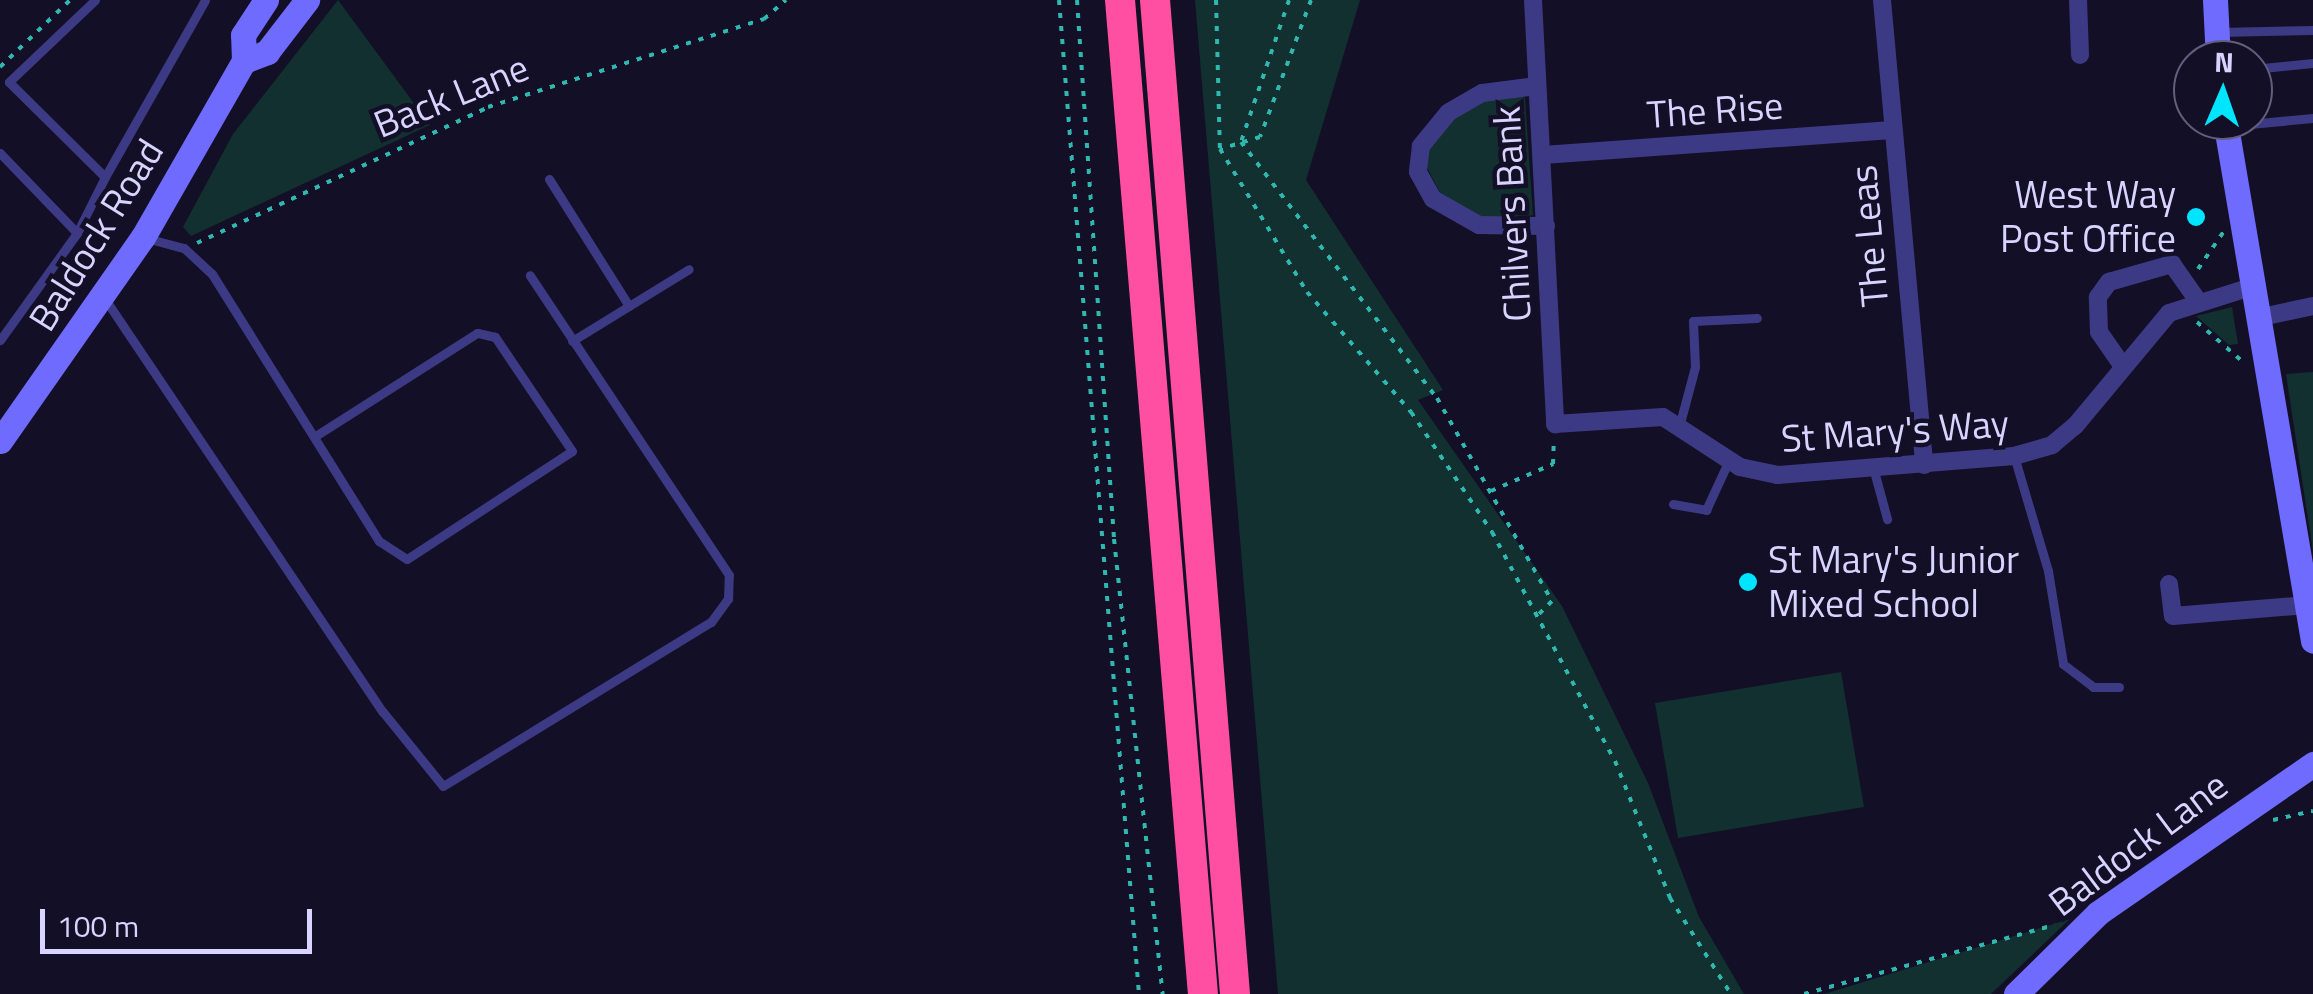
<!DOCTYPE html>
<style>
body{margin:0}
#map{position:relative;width:2313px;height:994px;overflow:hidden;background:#130f26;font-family:"Titillium Web",sans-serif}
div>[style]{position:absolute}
.green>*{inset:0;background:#12302f}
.path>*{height:4px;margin-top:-2px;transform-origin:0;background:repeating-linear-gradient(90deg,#2fb8b0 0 5px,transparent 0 13px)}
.lane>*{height:9px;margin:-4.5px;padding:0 4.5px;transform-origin:4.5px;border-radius:4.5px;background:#3d3a85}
.street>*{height:18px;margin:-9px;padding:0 9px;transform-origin:9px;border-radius:9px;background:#3d3a85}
.secondary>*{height:25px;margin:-12.5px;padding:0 12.5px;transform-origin:12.5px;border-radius:12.5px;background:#6f6bff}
.highway>*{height:30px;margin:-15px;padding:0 15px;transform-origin:15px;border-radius:15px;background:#ff4fa3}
.dots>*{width:28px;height:28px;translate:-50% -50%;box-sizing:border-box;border:5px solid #130f26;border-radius:50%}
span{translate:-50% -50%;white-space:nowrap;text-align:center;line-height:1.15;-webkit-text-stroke:9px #130f26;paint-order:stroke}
.street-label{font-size:38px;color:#d9d4ff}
.poi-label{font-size:38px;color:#d9d4ff}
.right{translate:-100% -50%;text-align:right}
.left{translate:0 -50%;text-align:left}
.north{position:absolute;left:2173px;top:40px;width:100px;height:100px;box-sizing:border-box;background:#130f26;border:2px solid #625e7d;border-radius:50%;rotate:2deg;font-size:28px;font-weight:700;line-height:40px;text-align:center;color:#d9d4ff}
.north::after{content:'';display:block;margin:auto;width:35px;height:45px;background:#00e5ff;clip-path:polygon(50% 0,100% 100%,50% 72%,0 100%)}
.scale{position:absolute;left:40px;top:909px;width:272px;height:45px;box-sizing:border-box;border:5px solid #d9d4ff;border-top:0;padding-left:12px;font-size:30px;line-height:35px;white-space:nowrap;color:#d9d4ff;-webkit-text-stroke:8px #130f26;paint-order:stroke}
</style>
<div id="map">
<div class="green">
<i style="clip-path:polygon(338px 0,430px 125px,191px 236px,183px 227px,233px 134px)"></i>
<i style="clip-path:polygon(1195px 0,1360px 0,1306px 180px,1443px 390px,1418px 400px,1562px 606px,1648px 783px,1699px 917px,1744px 994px,1278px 994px)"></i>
<i style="clip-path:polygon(1517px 94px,1525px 98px,1533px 215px,1498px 225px,1446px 204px,1424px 162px,1435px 132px,1478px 99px)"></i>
<i style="clip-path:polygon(2232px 307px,2238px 344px,2229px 345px,2196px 316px)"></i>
<i style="clip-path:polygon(2313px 372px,2313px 552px,2286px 374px)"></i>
<i style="clip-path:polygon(1841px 672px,1864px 807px,1678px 838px,1655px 703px)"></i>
<i style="clip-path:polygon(2070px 919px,1991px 994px,1824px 994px)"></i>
</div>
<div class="path">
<i style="left:1059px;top:0;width:997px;rotate:85.4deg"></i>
<i style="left:1077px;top:0;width:540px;rotate:86.07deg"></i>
<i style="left:1114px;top:539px;width:458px;rotate:83.9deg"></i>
<i style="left:1216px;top:0;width:149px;rotate:88.5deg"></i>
<i style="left:1289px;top:0;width:150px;rotate:108.7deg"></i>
<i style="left:1241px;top:142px;width:322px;rotate:52.6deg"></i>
<i style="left:1437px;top:398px;width:233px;rotate:60.5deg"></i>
<i style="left:1552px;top:601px;width:21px;rotate:135deg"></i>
<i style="left:1311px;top:0;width:146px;rotate:110.4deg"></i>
<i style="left:1260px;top:137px;width:42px;rotate:163.3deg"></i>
<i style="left:1220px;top:149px;width:167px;rotate:58.7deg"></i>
<i style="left:1307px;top:292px;width:159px;rotate:49.1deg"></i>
<i style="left:1411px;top:412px;width:145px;rotate:56deg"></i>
<i style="left:1492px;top:532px;width:260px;rotate:61.8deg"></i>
<i style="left:1615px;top:761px;width:148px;rotate:68.1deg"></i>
<i style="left:1670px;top:898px;width:114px;rotate:57.6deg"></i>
<i style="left:0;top:67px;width:97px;rotate:-43.7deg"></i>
<i style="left:197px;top:243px;width:321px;rotate:-25deg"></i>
<i style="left:488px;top:107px;width:290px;rotate:-17.7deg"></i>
<i style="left:764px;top:19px;width:29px;rotate:-41deg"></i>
<i style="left:2198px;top:269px;width:46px;rotate:-55.6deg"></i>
<i style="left:2197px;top:322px;width:61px;rotate:41deg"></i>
<i style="left:1491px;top:491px;width:68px;rotate:-23.5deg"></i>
<i style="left:1553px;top:464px;width:23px;rotate:-88deg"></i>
<i style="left:2273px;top:820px;width:41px;rotate:-12.7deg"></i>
<i style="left:1804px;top:994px;width:260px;rotate:-15.4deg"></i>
</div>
<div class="lane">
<i style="left:95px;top:0;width:119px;rotate:136.4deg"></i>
<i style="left:9px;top:82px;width:135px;rotate:44.7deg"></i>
<i style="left:105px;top:177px;width:203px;rotate:-60.5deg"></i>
<i style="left:2219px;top:32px;width:94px;rotate:-1.2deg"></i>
<i style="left:2253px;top:69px;width:60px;rotate:-5.7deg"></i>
<i style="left:2228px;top:126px;width:85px;rotate:-5.4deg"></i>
<i style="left:0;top:153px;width:111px;rotate:46.1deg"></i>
<i style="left:77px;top:233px;width:132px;rotate:125.7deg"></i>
<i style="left:549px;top:179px;width:150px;rotate:57.8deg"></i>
<i style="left:77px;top:233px;width:63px;rotate:-63.4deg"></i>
<i style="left:146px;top:238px;width:39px;rotate:15deg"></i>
<i style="left:184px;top:248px;width:38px;rotate:43deg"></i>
<i style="left:212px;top:274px;width:315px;rotate:58deg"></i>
<i style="left:379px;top:541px;width:33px;rotate:33deg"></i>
<i style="left:407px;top:559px;width:197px;rotate:-33.2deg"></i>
<i style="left:572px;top:451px;width:138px;rotate:-124deg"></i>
<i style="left:495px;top:337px;width:18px;rotate:-167deg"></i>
<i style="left:477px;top:333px;width:193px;rotate:147.5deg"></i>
<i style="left:105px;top:299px;width:498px;rotate:56.1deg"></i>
<i style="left:383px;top:712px;width:95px;rotate:51deg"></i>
<i style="left:443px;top:786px;width:314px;rotate:-31.5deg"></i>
<i style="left:711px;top:622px;width:29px;rotate:-54deg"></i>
<i style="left:728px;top:599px;width:24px;rotate:-88deg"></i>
<i style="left:729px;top:575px;width:360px;rotate:-123.6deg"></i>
<i style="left:572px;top:341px;width:137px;rotate:-31.6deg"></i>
<i style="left:1680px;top:423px;width:58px;rotate:-75deg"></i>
<i style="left:1695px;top:367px;width:46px;rotate:-92.5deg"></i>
<i style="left:1693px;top:321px;width:64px;rotate:-2.7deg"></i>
<i style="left:2014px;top:456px;width:120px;rotate:73.5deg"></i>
<i style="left:2048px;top:571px;width:94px;rotate:80.8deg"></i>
<i style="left:2063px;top:664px;width:38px;rotate:37deg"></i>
<i style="left:2093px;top:687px;width:26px"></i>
<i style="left:1874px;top:471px;width:50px;rotate:74.8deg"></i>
<i style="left:1673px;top:504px;width:34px;rotate:10deg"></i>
<i style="left:1706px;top:510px;width:55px;rotate:-65.3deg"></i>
</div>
<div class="street">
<i style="left:1533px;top:0;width:425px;rotate:87deg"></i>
<i style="left:1555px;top:424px;width:108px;rotate:-3.7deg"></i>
<i style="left:1663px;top:417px;width:92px;rotate:33deg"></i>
<i style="left:1740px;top:467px;width:38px;rotate:12deg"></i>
<i style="left:1777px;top:475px;width:238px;rotate:-4.6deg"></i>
<i style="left:2014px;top:456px;width:40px;rotate:-16deg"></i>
<i style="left:2052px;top:445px;width:30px;rotate:-40deg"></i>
<i style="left:2075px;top:426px;width:147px;rotate:-50.2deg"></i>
<i style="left:2169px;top:313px;width:86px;rotate:-17.6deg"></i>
<i style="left:1882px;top:0;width:467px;rotate:84.8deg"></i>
<i style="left:2078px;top:0;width:55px;rotate:87.9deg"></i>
<i style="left:1537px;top:86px;width:55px;rotate:172.7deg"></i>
<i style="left:1482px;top:93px;width:39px;rotate:150deg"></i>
<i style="left:1448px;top:113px;width:43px;rotate:129.3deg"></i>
<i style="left:1421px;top:146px;width:26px;rotate:97deg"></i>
<i style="left:1418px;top:172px;width:31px;rotate:61deg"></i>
<i style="left:1433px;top:199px;width:53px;rotate:29.5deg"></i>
<i style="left:1479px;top:225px;width:67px;rotate:0.9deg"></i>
<i style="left:1543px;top:155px;width:350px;rotate:-4.1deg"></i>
<i style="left:2257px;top:318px;width:57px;rotate:-12.1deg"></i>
<i style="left:2122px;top:365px;width:40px;rotate:-124.9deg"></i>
<i style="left:2099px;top:332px;width:35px;rotate:-92deg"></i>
<i style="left:2098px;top:297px;width:19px;rotate:-54deg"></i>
<i style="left:2109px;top:282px;width:66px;rotate:-15.9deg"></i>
<i style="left:2172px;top:264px;width:42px;rotate:54.8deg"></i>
<i style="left:2169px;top:584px;width:32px;rotate:83deg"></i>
<i style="left:2173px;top:616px;width:134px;rotate:-4.7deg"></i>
</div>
<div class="secondary">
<i style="left:2215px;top:0;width:60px;rotate:87.1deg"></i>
<i style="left:244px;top:61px;width:25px;rotate:-21deg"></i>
<i style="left:267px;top:52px;width:66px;rotate:-52.4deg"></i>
<i style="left:2225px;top:120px;width:528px;rotate:80.41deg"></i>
<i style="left:0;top:441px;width:249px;rotate:-55deg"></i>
<i style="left:143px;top:237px;width:203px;rotate:-60.2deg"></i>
<i style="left:244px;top:61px;width:26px;rotate:-92deg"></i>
<i style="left:243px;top:35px;width:42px;rotate:-56.7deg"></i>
<i style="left:2016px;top:994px;width:115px;rotate:-44.6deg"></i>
<i style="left:2098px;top:913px;width:262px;rotate:-34.7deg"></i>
</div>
<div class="highway">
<i style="left:1120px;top:0;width:997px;rotate:85.23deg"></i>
<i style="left:1155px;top:0;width:997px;rotate:85.4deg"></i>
</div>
<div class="dots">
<i style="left:2196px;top:217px;background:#00e5ff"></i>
<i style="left:1748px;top:582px;background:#00e5ff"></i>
</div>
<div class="street-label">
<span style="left:451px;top:96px;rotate:-22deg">Back Lane</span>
<span style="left:1715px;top:110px;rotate:-4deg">The Rise</span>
<span style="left:1512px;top:214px;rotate:-93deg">Chilvers Bank</span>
<span style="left:96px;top:235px;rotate:-58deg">Baldock Road</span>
<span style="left:1869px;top:236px;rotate:-95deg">The Leas</span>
<span style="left:1895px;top:431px;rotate:-4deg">St Mary's Way</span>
<span style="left:2138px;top:844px;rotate:-37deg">Baldock Lane</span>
</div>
<div class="poi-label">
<span class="right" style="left:2176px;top:217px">West Way<br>Post Office</span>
<span class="left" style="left:1768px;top:582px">St Mary's Junior<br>Mixed School</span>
</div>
<div class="north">N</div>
<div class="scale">100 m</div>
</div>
